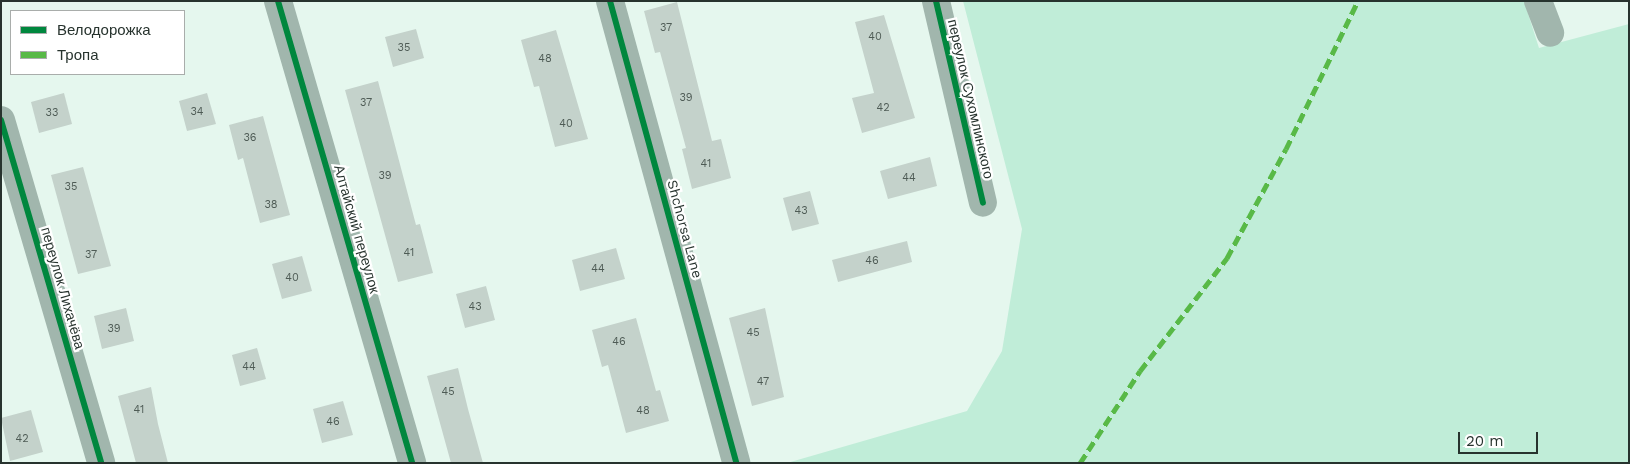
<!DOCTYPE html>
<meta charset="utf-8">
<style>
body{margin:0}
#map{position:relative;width:1630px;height:464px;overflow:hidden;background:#e5f7ee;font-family:"Work Sans",sans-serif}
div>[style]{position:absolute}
.green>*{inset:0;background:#c0edd8}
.building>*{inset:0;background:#c4d2cb}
.minor>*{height:28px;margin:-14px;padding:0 14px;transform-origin:14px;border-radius:14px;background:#a1b6ad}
.quiet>*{height:5px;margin-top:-2.5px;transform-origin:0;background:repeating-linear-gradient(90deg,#58b947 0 10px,transparent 0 15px)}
.cycleway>*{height:6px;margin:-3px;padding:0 3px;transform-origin:3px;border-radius:3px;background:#00873e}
span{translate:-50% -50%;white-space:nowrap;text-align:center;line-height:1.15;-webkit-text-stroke:4.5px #fff;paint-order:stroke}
.number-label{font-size:11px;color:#4e5b55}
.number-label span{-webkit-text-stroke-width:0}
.street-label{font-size:14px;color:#27332e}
.frame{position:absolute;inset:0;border:2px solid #27332e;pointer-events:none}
.legend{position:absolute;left:10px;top:10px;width:175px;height:65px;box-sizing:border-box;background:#fff;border:1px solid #a9adab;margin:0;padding:6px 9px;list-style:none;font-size:15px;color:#27332e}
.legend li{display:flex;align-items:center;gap:10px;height:25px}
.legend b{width:25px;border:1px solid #a9adab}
.scale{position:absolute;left:1458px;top:432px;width:80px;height:22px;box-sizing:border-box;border:2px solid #27332e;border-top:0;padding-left:6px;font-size:15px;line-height:18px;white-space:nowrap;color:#27332e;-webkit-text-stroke:4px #fff;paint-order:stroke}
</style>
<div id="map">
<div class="green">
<i style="clip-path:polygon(963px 1px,1524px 1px,1539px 48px,1629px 24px,1629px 463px,787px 463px,967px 411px,1002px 351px,1022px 229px)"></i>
</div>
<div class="building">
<i style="clip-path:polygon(677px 2px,712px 141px,721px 139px,731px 178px,692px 189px,682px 149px,686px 148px,660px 52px,655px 53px,644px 11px)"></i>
<i style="clip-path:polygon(884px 15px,915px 118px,862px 133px,852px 98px,874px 93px,855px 22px)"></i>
<i style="clip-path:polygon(416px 29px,424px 58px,393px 67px,385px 37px)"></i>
<i style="clip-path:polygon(556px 30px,588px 139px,555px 147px,539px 86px,534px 87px,521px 40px)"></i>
<i style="clip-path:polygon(378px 81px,416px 225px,420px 224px,433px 273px,398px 282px,345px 90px)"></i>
<i style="clip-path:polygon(64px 93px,72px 124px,39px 133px,31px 102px)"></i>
<i style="clip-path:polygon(207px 93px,216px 124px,187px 131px,179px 101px)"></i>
<i style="clip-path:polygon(263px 116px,290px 215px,260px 223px,243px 158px,238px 160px,229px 125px)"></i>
<i style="clip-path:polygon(930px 157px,937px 186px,888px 199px,880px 171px)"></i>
<i style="clip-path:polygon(83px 167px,111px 266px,78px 274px,51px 175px)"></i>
<i style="clip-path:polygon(810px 191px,819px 224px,792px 231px,783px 198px)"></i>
<i style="clip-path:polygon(907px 241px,912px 262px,838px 282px,832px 260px)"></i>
<i style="clip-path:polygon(616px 248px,625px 279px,580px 291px,572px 260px)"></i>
<i style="clip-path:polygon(302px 256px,312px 291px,282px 299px,272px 264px)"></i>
<i style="clip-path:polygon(486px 286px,495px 320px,465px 328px,456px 294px)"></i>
<i style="clip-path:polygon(126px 308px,134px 341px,102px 349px,94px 316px)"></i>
<i style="clip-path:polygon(765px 308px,784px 397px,752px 406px,729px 318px)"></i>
<i style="clip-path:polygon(636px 318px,656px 391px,660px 390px,669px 421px,626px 433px,608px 365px,602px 367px,592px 330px)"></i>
<i style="clip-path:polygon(257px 348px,266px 379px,240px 386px,232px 355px)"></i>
<i style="clip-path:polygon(458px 368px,468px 409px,483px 463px,451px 463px,427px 376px)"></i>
<i style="clip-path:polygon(151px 387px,158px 424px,168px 463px,136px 463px,118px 396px)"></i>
<i style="clip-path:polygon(343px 401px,353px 435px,322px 443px,313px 409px)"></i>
<i style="clip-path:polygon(31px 410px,43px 452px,10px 461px,1px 418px)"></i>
</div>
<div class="minor">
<i style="left:278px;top:1px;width:481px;rotate:73.8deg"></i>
<i style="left:610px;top:1px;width:479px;rotate:74.7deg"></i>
<i style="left:936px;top:1px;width:207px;rotate:76.9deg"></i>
<i style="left:1538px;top:1px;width:34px;rotate:69deg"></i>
<i style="left:1px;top:120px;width:357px;rotate:73.7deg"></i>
</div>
<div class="quiet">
<i style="left:1080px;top:463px;width:110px;rotate:-56.9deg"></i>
<i style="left:1140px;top:371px;width:143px;rotate:-52.4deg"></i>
<i style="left:1227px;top:258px;width:124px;rotate:-61.6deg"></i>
<i style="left:1286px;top:149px;width:165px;rotate:-64.1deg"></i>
</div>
<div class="cycleway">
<i style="left:278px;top:1px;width:481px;rotate:73.8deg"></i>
<i style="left:610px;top:1px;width:479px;rotate:74.7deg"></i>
<i style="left:936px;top:1px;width:207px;rotate:76.9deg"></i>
<i style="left:1px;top:120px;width:357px;rotate:73.7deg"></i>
</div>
<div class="number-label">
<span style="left:666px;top:28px">37</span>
<span style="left:875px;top:37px">40</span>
<span style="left:404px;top:48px">35</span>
<span style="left:545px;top:59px">48</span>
<span style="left:686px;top:98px">39</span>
<span style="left:366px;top:103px">37</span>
<span style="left:883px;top:108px">42</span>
<span style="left:197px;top:112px">34</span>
<span style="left:52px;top:113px">33</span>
<span style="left:566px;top:124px">40</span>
<span style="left:250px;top:138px">36</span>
<span style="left:706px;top:164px">41</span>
<span style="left:385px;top:176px">39</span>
<span style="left:909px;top:178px">44</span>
<span style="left:71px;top:187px">35</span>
<span style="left:271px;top:205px">38</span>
<span style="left:801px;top:211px">43</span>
<span style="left:409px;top:253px">41</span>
<span style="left:91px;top:255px">37</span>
<span style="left:872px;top:261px">46</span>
<span style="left:598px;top:269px">44</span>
<span style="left:292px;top:278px">40</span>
<span style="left:475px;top:307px">43</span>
<span style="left:114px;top:329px">39</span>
<span style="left:753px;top:333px">45</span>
<span style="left:619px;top:342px">46</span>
<span style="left:249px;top:367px">44</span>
<span style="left:763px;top:382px">47</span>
<span style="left:448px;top:392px">45</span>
<span style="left:139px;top:410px">41</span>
<span style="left:643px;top:411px">48</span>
<span style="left:333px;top:422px">46</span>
<span style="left:22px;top:439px">42</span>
</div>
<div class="street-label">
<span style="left:971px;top:99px;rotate:77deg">переулок Сухомлинского</span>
<span style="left:357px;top:229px;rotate:74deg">Алтайский переулок</span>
<span style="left:685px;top:229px;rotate:75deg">Shchorsa Lane</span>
<span style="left:63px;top:288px;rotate:74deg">переулок Лихачёва</span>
</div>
<div class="frame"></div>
<ul class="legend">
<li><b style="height:6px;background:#00873e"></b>Велодорожка</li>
<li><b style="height:6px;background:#58b947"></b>Тропа</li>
</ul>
<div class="scale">20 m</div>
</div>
